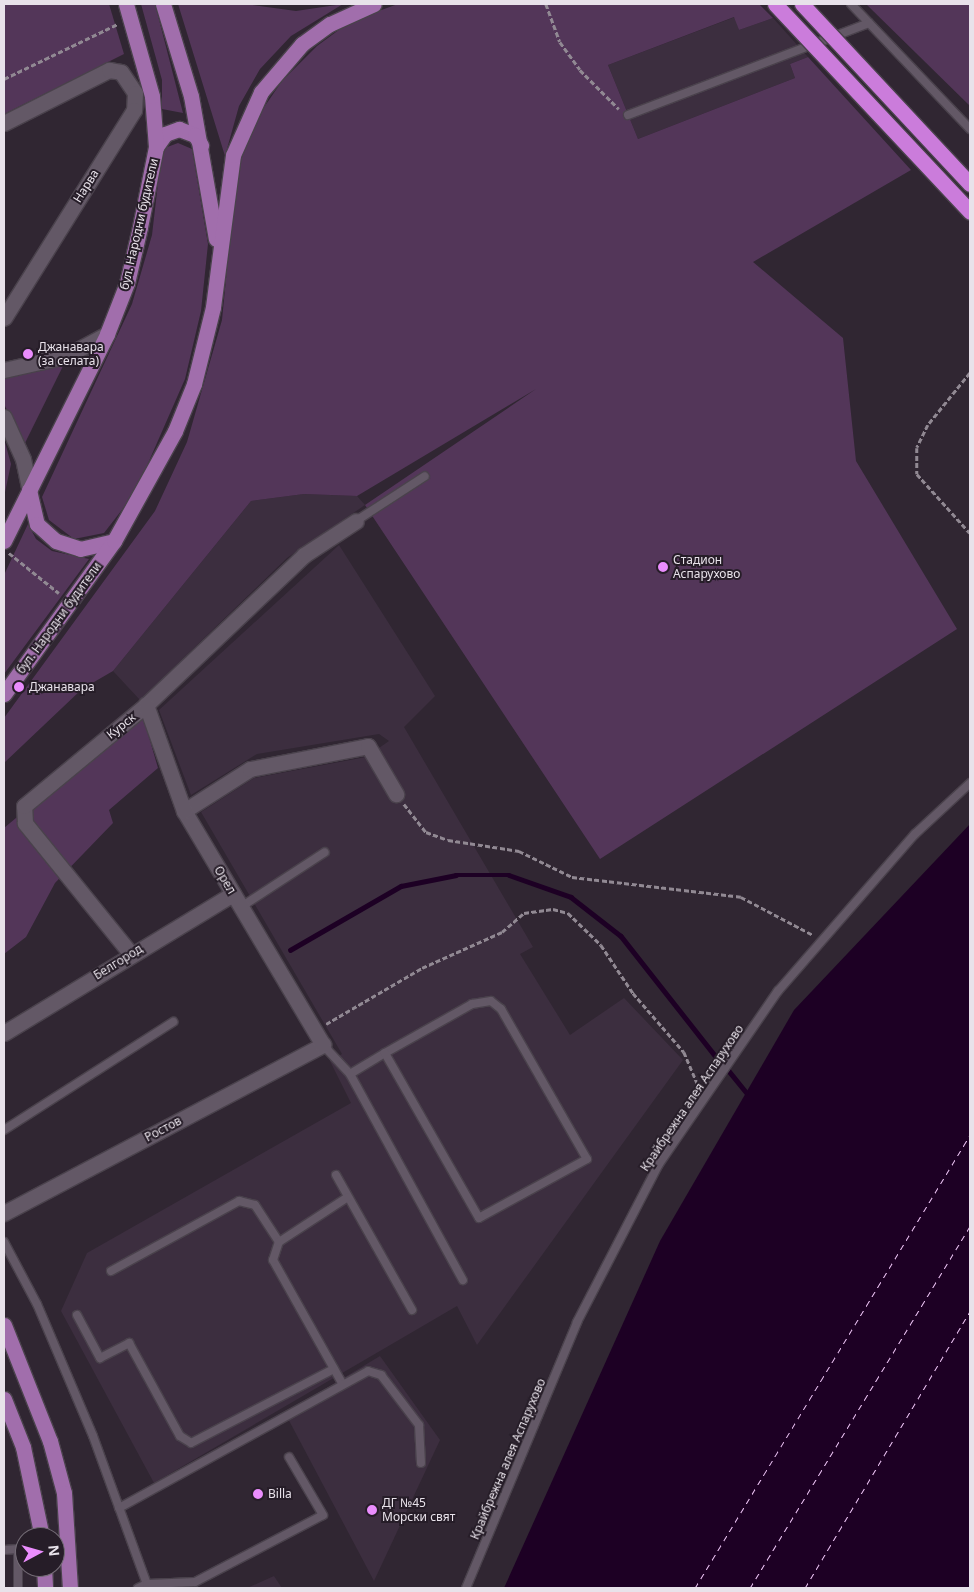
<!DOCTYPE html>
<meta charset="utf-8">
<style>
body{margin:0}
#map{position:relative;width:974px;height:1592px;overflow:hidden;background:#302632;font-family:"Noto Sans",sans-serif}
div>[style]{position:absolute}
.built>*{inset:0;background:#3c2e3f}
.green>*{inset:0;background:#533659}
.water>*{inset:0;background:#1d0024}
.stream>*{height:4.5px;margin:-2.25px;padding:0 2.25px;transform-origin:2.25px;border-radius:2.25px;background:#1d0024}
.ferry>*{height:1px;margin-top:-0.5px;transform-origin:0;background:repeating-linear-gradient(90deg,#f1c8f9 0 6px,transparent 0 11px)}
.path>*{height:2.5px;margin-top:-1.25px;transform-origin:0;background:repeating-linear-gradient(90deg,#918993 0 5px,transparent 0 7.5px)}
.roads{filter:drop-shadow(1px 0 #4a424c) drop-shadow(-1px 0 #4a424c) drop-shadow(0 1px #4a424c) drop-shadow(0 -1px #4a424c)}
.lane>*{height:8px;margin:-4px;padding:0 4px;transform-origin:4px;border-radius:4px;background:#635866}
.street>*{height:15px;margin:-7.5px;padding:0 7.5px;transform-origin:7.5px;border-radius:7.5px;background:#635866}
.primary>*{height:15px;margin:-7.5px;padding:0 7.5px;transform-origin:7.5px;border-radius:7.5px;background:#a16eac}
.bridges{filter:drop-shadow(1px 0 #4a424c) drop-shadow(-1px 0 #4a424c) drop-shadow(0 1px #4a424c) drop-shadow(0 -1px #4a424c)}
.highway-bridge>*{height:15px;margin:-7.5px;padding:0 7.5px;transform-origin:7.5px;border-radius:7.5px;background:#cb7cdb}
.dots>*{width:14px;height:14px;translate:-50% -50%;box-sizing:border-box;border:2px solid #261d28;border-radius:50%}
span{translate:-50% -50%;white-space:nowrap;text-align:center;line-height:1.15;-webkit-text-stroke:4px #261d28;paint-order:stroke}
.street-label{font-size:12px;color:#e8e2ea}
.poi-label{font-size:12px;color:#e8e2ea}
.left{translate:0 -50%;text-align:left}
.frame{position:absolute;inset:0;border:5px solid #e8e2ea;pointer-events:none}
.north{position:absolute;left:15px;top:1527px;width:50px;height:50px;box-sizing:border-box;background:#261d28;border:1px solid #746c76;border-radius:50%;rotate:84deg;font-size:14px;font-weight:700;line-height:20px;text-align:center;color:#e8e2ea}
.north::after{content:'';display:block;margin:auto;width:18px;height:22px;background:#ea8dfd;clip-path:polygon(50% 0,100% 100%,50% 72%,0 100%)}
</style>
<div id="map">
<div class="built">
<i style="clip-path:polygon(735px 17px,739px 30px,773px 18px,808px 57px,790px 64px,795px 78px,638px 139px,608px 65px)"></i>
<i style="clip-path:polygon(304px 494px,357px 496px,365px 505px,287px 558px,140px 700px,113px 671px,251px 501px)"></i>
<i style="clip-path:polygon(339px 545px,435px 696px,404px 727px,533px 947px,520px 954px,570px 1035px,624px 998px,683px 1060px,477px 1345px,457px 1306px,154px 1483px,61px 1311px,87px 1253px,351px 1103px,330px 1061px,342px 1054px,201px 812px,254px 778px,366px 757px,389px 741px,379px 734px,257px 754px,191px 795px,159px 710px)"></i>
<i style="clip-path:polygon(380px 1356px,440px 1440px,374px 1581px,285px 1413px)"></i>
<i style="clip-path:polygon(274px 1576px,282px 1588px,247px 1588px)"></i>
</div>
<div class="green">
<i style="clip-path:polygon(4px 4px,109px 4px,124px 54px,4px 114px)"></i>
<i style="clip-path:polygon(141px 4px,155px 4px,183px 113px,162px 109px,162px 80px)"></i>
<i style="clip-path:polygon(178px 4px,245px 4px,296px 11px,343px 4px,291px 36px,260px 69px,239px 106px,225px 156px)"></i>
<i style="clip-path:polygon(398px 4px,759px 4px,773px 18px,739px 30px,734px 17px,608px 65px,638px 139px,795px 78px,790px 64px,808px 57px,911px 170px,753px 262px,843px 338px,856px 461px,957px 629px,600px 859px,365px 505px,536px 389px,357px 496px,304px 494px,251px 501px,113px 671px,82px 689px,4px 763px,4px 718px,155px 511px,187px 442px,222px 320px,236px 175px,254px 122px,282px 81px,317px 46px,351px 21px)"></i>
<i style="clip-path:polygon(866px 4px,970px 4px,970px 106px)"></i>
<i style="clip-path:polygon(178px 143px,192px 149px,208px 244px,201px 311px,185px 379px,135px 493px,104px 533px,74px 539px,49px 520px,42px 497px,132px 304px,152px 235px,162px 149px)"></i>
<i style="clip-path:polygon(64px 364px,24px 445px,4px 404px,4px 375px)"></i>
<i style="clip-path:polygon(4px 439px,11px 464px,4px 497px)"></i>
<i style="clip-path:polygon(28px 524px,36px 539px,52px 551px,89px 559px,4px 674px,4px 575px)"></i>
<i style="clip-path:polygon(142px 713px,158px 768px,109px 810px,113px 823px,55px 883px,26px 937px,4px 954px,4px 828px)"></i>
</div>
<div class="water">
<i style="clip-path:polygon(970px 824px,970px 1588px,504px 1588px,660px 1241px,794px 1010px)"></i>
</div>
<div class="stream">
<i style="left:290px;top:950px;width:128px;rotate:-30deg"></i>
<i style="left:401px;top:886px;width:56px;rotate:-11.3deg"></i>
<i style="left:456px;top:875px;width:53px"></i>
<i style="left:509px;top:875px;width:66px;rotate:19.5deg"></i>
<i style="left:571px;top:897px;width:63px;rotate:38deg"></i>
<i style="left:621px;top:936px;width:155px;rotate:51.8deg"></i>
<i style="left:729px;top:1071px;width:27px;rotate:51deg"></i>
</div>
<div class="ferry">
<i style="left:695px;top:1588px;width:530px;rotate:-58.74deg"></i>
<i style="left:750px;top:1588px;width:424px;rotate:-58.7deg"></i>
<i style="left:805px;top:1588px;width:322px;rotate:-59.2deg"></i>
</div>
<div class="path">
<i style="left:546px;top:4px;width:40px;rotate:69.8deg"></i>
<i style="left:560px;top:42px;width:34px;rotate:54deg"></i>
<i style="left:580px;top:70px;width:55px;rotate:45deg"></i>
<i style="left:4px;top:79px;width:127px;rotate:-25.8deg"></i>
<i style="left:970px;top:373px;width:67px;rotate:128.9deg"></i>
<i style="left:928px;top:425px;width:25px;rotate:116deg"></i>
<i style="left:917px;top:448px;width:26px;rotate:90deg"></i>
<i style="left:917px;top:474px;width:79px;rotate:48.1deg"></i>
<i style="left:9px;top:553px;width:64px;rotate:38.7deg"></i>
<i style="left:404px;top:804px;width:36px;rotate:52deg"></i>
<i style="left:426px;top:832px;width:23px;rotate:20deg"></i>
<i style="left:448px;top:840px;width:72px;rotate:8.8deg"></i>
<i style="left:519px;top:851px;width:59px;rotate:26.1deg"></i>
<i style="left:572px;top:877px;width:170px;rotate:6.7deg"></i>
<i style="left:741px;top:897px;width:81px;rotate:27.8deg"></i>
<i style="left:326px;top:1024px;width:111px;rotate:-30.3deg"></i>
<i style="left:422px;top:968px;width:88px;rotate:-24.2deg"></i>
<i style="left:502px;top:932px;width:29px;rotate:-41deg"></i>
<i style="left:524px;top:913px;width:29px;rotate:-8deg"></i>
<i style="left:553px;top:909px;width:16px;rotate:15deg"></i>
<i style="left:568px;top:913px;width:46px;rotate:44.1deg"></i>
<i style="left:601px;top:945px;width:58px;rotate:56.3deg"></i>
<i style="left:633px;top:993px;width:78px;rotate:49.2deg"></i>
<i style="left:684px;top:1052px;width:39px;rotate:67deg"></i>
</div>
<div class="roads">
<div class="lane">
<i style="left:851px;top:4px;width:173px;rotate:46.4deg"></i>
<i style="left:628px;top:115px;width:258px;rotate:-20.9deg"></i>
<i style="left:356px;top:521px;width:82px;rotate:-33.1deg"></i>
<i style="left:241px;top:907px;width:100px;rotate:-33.2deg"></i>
<i style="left:323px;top:1045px;width:40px;rotate:47deg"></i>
<i style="left:350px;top:1074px;width:235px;rotate:61.3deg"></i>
<i style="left:350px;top:1074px;width:41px;rotate:-31deg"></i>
<i style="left:385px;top:1053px;width:100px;rotate:-29.4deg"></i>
<i style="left:472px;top:1004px;width:19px;rotate:-9deg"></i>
<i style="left:491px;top:1001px;width:13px;rotate:39deg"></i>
<i style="left:501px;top:1009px;width:173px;rotate:60.2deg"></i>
<i style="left:587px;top:1159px;width:123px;rotate:151.4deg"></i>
<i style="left:479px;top:1218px;width:190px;rotate:-119.7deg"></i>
<i style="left:4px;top:1130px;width:201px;rotate:-32.6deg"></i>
<i style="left:336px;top:1175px;width:155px;rotate:60.6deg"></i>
<i style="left:4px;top:1242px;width:70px;rotate:62deg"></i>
<i style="left:37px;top:1304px;width:143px;rotate:67deg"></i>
<i style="left:93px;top:1436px;width:158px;rotate:70deg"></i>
<i style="left:147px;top:1584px;width:10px;rotate:156deg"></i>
<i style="left:111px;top:1271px;width:146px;rotate:-28.7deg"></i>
<i style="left:239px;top:1201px;width:16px;rotate:14deg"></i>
<i style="left:255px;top:1205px;width:44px;rotate:57deg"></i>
<i style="left:77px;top:1315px;width:49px;rotate:61.9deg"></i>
<i style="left:100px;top:1358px;width:33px;rotate:-27deg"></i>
<i style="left:129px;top:1343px;width:106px;rotate:61.3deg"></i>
<i style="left:180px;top:1436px;width:13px;rotate:32deg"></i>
<i style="left:191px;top:1443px;width:161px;rotate:-27.4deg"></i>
<i style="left:342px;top:1383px;width:141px;rotate:-119.3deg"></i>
<i style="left:273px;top:1260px;width:19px;rotate:-72deg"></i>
<i style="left:279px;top:1242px;width:82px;rotate:-33.1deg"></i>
<i style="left:119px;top:1508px;width:284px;rotate:-28.8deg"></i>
<i style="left:368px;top:1371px;width:14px;rotate:17deg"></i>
<i style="left:381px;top:1375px;width:63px;rotate:52.8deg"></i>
<i style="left:419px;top:1425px;width:38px;rotate:87deg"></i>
<i style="left:4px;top:1550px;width:14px;rotate:-4deg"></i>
<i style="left:18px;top:1549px;width:39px;rotate:90deg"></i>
<i style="left:147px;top:1584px;width:48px;rotate:-2.4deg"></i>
<i style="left:195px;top:1582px;width:144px;rotate:-27.6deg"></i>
<i style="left:323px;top:1515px;width:67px;rotate:-120.4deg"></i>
<i style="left:466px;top:1588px;width:288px;rotate:-67.3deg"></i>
<i style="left:577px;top:1322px;width:178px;rotate:-62.6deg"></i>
<i style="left:659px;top:1164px;width:210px;rotate:-55.5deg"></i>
<i style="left:778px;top:991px;width:208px;rotate:-48.9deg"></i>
<i style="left:915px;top:834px;width:75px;rotate:-42.8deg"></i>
</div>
<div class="street">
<i style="left:4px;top:123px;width:118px;rotate:-26.8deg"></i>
<i style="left:109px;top:70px;width:12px;rotate:9deg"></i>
<i style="left:121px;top:72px;width:25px;rotate:56deg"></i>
<i style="left:135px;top:93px;width:17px;rotate:93deg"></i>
<i style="left:134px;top:110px;width:245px;rotate:122deg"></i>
<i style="left:4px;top:370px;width:64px;rotate:-12.7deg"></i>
<i style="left:66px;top:356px;width:47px;rotate:-28.2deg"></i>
<i style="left:4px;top:417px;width:46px;rotate:65.7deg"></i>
<i style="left:23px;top:459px;width:30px;rotate:78deg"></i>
<i style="left:184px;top:811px;width:78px;rotate:-32.5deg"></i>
<i style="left:250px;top:769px;width:120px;rotate:-11deg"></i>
<i style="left:368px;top:746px;width:56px;rotate:59.7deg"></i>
<i style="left:131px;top:954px;width:169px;rotate:-129deg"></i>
<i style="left:25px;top:823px;width:17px;rotate:-93deg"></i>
<i style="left:24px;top:806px;width:158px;rotate:-39.6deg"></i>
<i style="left:146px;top:705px;width:218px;rotate:-43.5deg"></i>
<i style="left:304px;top:555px;width:62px;rotate:-33.2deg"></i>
<i style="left:4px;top:1033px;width:268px;rotate:-31.3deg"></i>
<i style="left:4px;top:1213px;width:361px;rotate:-27.8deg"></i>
<i style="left:323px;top:1045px;width:272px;rotate:-120.7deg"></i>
<i style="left:184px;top:811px;width:113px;rotate:-109.7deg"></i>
</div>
<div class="primary">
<i style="left:163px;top:4px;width:96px;rotate:73.1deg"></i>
<i style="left:191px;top:96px;width:145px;rotate:80.1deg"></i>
<i style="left:156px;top:147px;width:16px;rotate:-55deg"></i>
<i style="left:165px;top:134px;width:15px;rotate:-20deg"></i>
<i style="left:179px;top:129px;width:17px;rotate:21deg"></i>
<i style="left:195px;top:135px;width:12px;rotate:59deg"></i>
<i style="left:29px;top:490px;width:35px;rotate:77deg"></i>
<i style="left:37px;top:524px;width:25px;rotate:42deg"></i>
<i style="left:56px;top:541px;width:25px;rotate:18deg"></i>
<i style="left:80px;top:549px;width:35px;rotate:-13deg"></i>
<i style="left:4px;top:541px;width:231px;rotate:-63.5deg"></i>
<i style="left:107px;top:334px;width:55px;rotate:-68.6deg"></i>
<i style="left:127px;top:283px;width:57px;rotate:-76.9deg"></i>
<i style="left:140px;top:227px;width:82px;rotate:-78.7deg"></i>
<i style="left:156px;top:147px;width:51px;rotate:-94.5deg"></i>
<i style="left:152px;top:96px;width:96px;rotate:-105.8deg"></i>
<i style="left:4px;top:694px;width:188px;rotate:-54.3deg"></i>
<i style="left:114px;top:541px;width:126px;rotate:-61deg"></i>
<i style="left:175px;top:431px;width:51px;rotate:-68deg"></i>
<i style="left:194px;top:384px;width:79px;rotate:-76.1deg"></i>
<i style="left:213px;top:307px;width:153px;rotate:-82.5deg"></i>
<i style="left:233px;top:155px;width:69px;rotate:-66deg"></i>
<i style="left:261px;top:92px;width:63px;rotate:-49.5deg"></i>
<i style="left:302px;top:44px;width:34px;rotate:-36deg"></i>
<i style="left:330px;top:24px;width:48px;rotate:-24.4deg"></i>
<i style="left:4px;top:1325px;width:125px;rotate:68.4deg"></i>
<i style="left:50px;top:1441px;width:54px;rotate:74.9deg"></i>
<i style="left:64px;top:1493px;width:95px;rotate:86.4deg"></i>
<i style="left:4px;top:1399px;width:52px;rotate:68.4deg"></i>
<i style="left:23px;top:1447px;width:92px;rotate:78.1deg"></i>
<i style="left:44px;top:1567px;width:21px;rotate:87deg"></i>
</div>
</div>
<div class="bridges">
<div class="highway-bridge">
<i style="left:775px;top:4px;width:285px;rotate:46.8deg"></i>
<i style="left:802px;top:4px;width:246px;rotate:47deg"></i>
</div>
</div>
<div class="dots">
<i style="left:28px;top:354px;background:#ea8dfd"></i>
<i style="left:663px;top:567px;background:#ea8dfd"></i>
<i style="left:19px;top:687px;background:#ea8dfd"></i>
<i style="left:258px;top:1494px;background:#ea8dfd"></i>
<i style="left:372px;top:1510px;background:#ea8dfd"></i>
</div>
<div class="street-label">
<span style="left:86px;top:186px;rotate:-58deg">Нарва</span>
<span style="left:139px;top:224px;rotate:-77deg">бул. Народни будители</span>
<span style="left:59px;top:618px;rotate:-54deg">бул. Народни будители</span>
<span style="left:121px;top:726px;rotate:-39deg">Курск</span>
<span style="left:225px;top:880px;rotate:59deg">Орел</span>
<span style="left:118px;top:962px;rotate:-32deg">Белгород</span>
<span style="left:692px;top:1098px;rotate:-56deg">Крайбрежна алея Аспарухово</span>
<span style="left:163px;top:1129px;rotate:-28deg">Ростов</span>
<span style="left:508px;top:1459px;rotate:-67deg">Крайбрежна алея Аспарухово</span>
</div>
<div class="poi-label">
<span class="left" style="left:38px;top:354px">Джанавара<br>(за селата)</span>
<span class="left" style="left:673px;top:567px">Стадион<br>Аспарухово</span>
<span class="left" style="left:29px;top:687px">Джанавара</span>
<span class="left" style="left:268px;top:1494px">Billa</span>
<span class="left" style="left:382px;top:1510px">ДГ №45<br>Морски свят</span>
</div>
<div class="frame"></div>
<div class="north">N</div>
</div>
